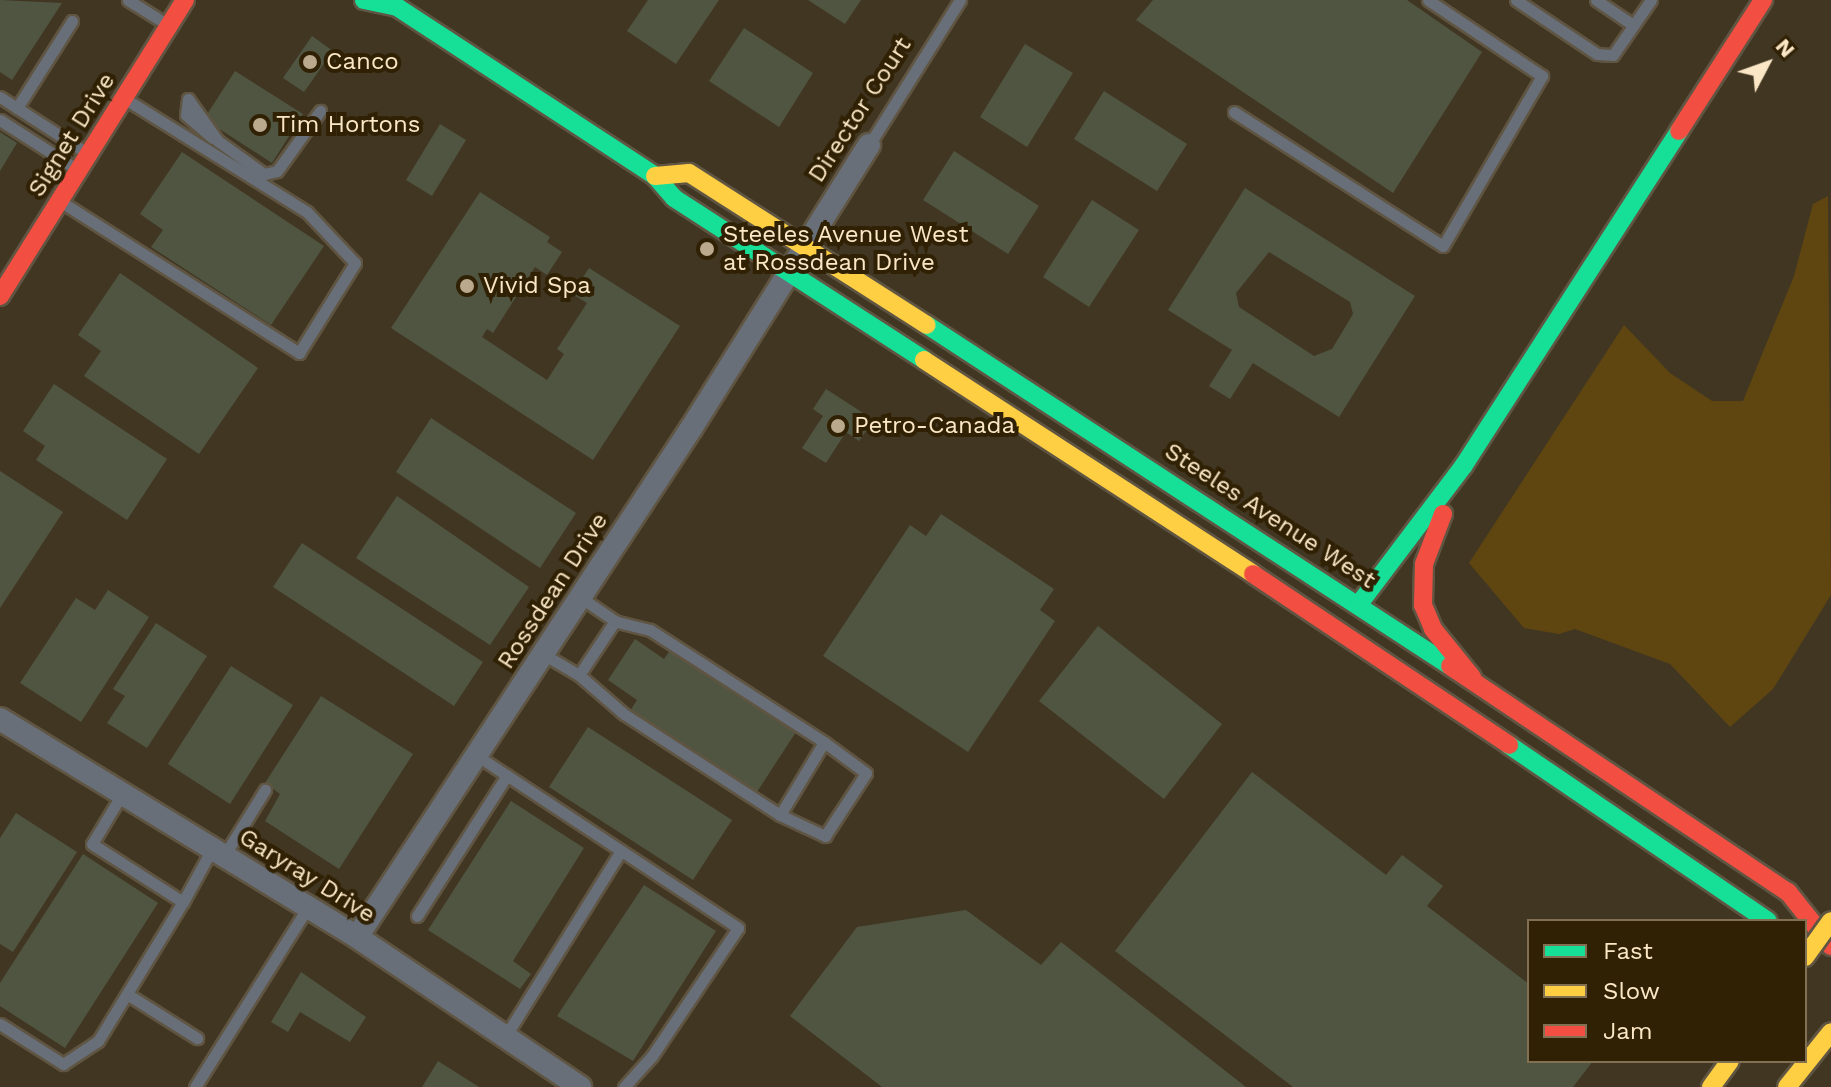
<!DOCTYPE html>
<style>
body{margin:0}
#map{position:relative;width:1831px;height:1087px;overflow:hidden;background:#403622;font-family:"Work Sans",sans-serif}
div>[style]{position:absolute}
.green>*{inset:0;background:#5f4611}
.building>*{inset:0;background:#505541}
.roads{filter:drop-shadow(2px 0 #5f5542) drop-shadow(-2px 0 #5f5542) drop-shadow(0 2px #5f5542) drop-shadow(0 -2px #5f5542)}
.lane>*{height:11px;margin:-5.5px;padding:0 5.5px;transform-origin:5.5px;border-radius:5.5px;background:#686f79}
.street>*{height:22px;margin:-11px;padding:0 11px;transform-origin:11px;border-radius:11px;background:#686f79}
.fast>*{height:18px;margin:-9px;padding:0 9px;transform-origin:9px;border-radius:9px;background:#16e098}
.slow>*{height:18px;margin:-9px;padding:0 9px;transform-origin:9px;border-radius:9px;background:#ffcf43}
.jam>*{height:18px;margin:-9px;padding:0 9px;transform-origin:9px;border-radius:9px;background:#f24e42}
.bridges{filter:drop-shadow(2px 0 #5f5542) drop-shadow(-2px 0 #5f5542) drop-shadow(0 2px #5f5542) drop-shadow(0 -2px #5f5542)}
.slow-bridge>*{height:18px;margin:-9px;padding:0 9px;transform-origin:9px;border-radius:9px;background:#ffcf43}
.dots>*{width:22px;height:22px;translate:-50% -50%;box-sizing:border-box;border:4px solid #302104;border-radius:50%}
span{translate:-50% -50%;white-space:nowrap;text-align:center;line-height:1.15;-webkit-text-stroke:8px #302104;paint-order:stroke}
.poi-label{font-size:24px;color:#fbe7c6}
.left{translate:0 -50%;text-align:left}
.street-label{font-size:24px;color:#fbe7c6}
.legend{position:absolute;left:1527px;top:919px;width:280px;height:144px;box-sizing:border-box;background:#302104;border:2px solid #817052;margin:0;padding:10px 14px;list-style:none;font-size:24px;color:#fbe7c6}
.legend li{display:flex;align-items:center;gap:16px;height:40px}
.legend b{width:40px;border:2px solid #817052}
.north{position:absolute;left:1727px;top:24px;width:80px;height:80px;-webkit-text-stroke:6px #302104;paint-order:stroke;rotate:49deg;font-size:22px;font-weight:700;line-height:32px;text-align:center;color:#fbe7c6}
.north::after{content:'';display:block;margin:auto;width:28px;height:36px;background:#fbe7c6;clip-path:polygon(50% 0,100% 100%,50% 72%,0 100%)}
</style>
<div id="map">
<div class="green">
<i style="clip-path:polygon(1828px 196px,1831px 595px,1773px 689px,1730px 727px,1670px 664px,1575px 629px,1559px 634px,1524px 628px,1469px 563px,1624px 325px,1670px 373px,1712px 401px,1743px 401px,1794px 276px,1813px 204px)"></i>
</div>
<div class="building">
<i style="clip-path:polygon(0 0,62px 3px,12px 80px,0 72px)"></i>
<i style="clip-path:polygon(648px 0,719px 0,676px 64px,627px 31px)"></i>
<i style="clip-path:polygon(808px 0,861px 0,845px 24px)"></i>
<i style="clip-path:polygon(1153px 0,1407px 0,1482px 52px,1393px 193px,1136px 20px)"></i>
<i style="clip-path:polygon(744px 28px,813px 73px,779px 127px,709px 81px)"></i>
<i style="clip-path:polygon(312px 36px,333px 51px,304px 92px,283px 78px)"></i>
<i style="clip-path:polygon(1025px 44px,1073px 73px,1027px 147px,980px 117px)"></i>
<i style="clip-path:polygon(235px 71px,303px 114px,272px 163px,204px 119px)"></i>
<i style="clip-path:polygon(1104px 91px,1187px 144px,1157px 191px,1074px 139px)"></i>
<i style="clip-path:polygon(440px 124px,466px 140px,432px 196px,406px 180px)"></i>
<i style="clip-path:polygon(0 132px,17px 143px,0 171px)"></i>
<i style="clip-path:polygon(954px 151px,1039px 206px,1008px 254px,923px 200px)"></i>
<i style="clip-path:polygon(182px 152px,324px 246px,271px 325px,151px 247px,163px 230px,140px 214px)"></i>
<i style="clip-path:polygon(evenodd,1245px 188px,1415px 296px,1339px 417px,1253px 363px,1230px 399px,1209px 386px,1232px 350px,1168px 310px,1245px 188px,1269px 252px,1350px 302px,1353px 314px,1332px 349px,1314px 356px,1239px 307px,1236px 293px,1269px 252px)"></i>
<i style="clip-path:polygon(480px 192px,550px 237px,547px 242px,562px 252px,547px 275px,535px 267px,493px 333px,487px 329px,482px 337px,547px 380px,564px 354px,557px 349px,587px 303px,572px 294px,589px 268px,680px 326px,593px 460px,391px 328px)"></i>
<i style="clip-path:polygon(1092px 200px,1139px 230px,1089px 307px,1043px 277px)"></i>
<i style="clip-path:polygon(120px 273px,258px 368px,199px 454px,84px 376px,101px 351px,78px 335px)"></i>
<i style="clip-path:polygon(54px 384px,167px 459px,127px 520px,36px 460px,45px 446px,23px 431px)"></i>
<i style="clip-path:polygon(826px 389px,874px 420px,859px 441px,846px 432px,826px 463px,802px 448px,823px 416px,813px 409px)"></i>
<i style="clip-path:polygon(431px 418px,576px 513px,540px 568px,396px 472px)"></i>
<i style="clip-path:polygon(0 471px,63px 512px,0 608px)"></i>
<i style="clip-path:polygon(397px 496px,529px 587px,490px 645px,356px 558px)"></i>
<i style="clip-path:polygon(941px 514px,1054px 589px,1040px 610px,1055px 621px,968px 752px,823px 656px,910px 525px,926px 536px)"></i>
<i style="clip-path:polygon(302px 543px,483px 662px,454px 706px,273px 587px)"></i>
<i style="clip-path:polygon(108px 590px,149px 617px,81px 722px,20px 683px,76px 598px,95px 610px)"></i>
<i style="clip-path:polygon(156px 623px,207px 656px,147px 748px,107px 723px,125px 696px,113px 689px)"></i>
<i style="clip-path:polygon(1098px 626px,1222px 724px,1164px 799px,1039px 701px)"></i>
<i style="clip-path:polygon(635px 639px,664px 659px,671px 649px,796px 732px,755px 795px,630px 711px,637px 700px,608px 680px)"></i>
<i style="clip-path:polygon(231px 666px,293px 705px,230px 804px,168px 764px)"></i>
<i style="clip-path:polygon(321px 696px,413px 754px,339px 869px,265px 821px,280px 794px,265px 783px)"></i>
<i style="clip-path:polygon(588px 727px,732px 820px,693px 880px,549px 787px)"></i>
<i style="clip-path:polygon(1252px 772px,1386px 875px,1402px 855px,1443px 886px,1427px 906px,1529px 984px,1529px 1061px,1593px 1061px,1573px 1087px,1293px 1087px,1115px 951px)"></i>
<i style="clip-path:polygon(511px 801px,584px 848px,513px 961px,531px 974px,520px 989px,428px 930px)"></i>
<i style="clip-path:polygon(16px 813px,77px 852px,13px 952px,0 944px,0 838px)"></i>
<i style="clip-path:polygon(83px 854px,158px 903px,65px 1048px,0 1006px,0 983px)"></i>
<i style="clip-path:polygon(644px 885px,716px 931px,633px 1061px,557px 1016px)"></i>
<i style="clip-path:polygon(966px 910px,1041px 965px,1061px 942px,1246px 1087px,882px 1087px,790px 1016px,857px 927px)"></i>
<i style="clip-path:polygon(301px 972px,366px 1017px,350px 1042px,300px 1012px,288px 1032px,271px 1022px)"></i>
<i style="clip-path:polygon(438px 1061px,479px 1087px,422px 1087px)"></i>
</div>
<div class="roads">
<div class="lane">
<i style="left:128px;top:0;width:47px;rotate:32deg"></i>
<i style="left:1516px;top:0;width:97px;rotate:33.7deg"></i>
<i style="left:1597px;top:54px;width:16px;rotate:4deg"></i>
<i style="left:1613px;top:55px;width:67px;rotate:-55.4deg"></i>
<i style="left:1596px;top:0;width:45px;rotate:34deg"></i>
<i style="left:0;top:97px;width:103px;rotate:32.8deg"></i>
<i style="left:188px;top:99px;width:52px;rotate:54.5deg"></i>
<i style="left:218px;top:141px;width:57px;rotate:35.7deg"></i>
<i style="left:264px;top:174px;width:13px;rotate:-13deg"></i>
<i style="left:277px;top:171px;width:74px;rotate:-54.4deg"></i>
<i style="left:188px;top:99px;width:16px;rotate:97deg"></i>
<i style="left:186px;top:115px;width:35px;rotate:41deg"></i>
<i style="left:17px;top:108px;width:103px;rotate:-57.7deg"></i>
<i style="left:1234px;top:112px;width:248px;rotate:32.7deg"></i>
<i style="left:1443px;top:246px;width:197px;rotate:-59.8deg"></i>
<i style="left:1542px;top:76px;width:137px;rotate:-146.3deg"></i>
<i style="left:0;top:120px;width:93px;rotate:32.7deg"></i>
<i style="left:869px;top:145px;width:171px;rotate:-57.9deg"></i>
<i style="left:63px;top:203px;width:280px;rotate:32.4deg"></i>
<i style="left:299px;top:353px;width:106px;rotate:-58.1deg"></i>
<i style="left:355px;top:263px;width:70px;rotate:-133.3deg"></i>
<i style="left:307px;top:212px;width:212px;rotate:-148.1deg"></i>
<i style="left:543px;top:654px;width:42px;rotate:30.3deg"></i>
<i style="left:579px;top:675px;width:65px;rotate:-56.3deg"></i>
<i style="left:615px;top:621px;width:42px;rotate:-145.6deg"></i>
<i style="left:579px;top:675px;width:60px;rotate:40.9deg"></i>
<i style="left:624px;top:714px;width:186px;rotate:32.9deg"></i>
<i style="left:780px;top:815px;width:85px;rotate:-58.9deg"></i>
<i style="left:824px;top:742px;width:207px;rotate:-147.2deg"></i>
<i style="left:650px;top:630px;width:36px;rotate:-166deg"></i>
<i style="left:476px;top:755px;width:314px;rotate:33.4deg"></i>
<i style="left:738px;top:928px;width:154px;rotate:123.9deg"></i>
<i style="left:652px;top:1056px;width:42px;rotate:132.1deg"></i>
<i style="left:122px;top:794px;width:58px;rotate:121deg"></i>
<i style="left:92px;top:844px;width:108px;rotate:32.5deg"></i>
<i style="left:183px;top:902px;width:60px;rotate:-61.3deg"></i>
<i style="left:780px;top:815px;width:50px;rotate:25deg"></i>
<i style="left:825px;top:836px;width:75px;rotate:-56.9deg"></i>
<i style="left:866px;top:773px;width:52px;rotate:-143.6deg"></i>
<i style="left:224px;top:856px;width:78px;rotate:-58.2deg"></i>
<i style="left:417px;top:916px;width:167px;rotate:-57.4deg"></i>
<i style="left:127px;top:994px;width:83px;rotate:32.2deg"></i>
<i style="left:0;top:1024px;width:75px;rotate:32.4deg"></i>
<i style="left:63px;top:1064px;width:42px;rotate:-33.3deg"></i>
<i style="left:98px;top:1041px;width:163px;rotate:-58.6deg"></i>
<i style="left:505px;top:1037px;width:219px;rotate:-58.1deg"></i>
<i style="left:195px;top:1087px;width:213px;rotate:-57.9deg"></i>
</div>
<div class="street">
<i style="left:0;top:719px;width:418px;rotate:31.4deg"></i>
<i style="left:357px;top:937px;width:269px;rotate:33.9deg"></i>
<i style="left:357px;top:937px;width:610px;rotate:-56.7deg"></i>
<i style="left:692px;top:427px;width:333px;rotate:-57.9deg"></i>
</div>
<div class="fast">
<i style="left:364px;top:0;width:34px;rotate:12deg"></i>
<i style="left:397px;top:7px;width:308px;rotate:33.2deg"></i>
<i style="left:655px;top:176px;width:29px;rotate:49deg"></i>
<i style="left:674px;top:198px;width:298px;rotate:32.9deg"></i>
<i style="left:927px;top:325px;width:624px;rotate:33.1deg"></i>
<i style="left:1359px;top:604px;width:174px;rotate:-52.9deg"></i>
<i style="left:1464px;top:465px;width:397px;rotate:-57.2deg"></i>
<i style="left:1509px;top:745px;width:313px;rotate:34.2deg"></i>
</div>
<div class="slow">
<i style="left:655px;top:176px;width:34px;rotate:-5deg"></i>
<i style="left:689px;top:173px;width:282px;rotate:32.6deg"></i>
<i style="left:924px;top:360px;width:392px;rotate:33deg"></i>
<i style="left:1711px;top:1087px;width:32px;rotate:-54deg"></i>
<i style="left:1787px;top:1087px;width:70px;rotate:-51.3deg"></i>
</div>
<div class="jam">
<i style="left:1679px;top:131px;width:156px;rotate:-57.3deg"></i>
<i style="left:0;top:296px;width:349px;rotate:-58deg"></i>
<i style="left:1443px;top:514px;width:53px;rotate:110.8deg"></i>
<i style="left:1424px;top:564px;width:41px;rotate:91.4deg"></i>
<i style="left:1423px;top:605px;width:26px;rotate:67deg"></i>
<i style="left:1433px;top:629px;width:62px;rotate:50.9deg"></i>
<i style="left:1253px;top:574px;width:308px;rotate:33.7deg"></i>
<i style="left:1450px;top:666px;width:407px;rotate:33.8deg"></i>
<i style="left:1788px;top:892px;width:69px;rotate:51.5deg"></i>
</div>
</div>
<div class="bridges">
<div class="slow-bridge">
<i style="left:1805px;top:957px;width:44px;rotate:-54.2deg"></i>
</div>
</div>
<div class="dots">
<i style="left:310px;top:62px;background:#baa98d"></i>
<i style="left:260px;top:125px;background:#baa98d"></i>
<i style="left:707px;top:249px;background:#baa98d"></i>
<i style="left:467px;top:286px;background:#baa98d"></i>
<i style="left:838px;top:426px;background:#baa98d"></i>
</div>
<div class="poi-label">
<span class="left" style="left:326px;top:62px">Canco</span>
<span class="left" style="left:276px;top:125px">Tim Hortons</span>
<span class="left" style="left:723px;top:249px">Steeles Avenue West<br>at Rossdean Drive</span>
<span class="left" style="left:483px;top:286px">Vivid Spa</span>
<span class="left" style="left:854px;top:426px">Petro-Canada</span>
</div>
<div class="street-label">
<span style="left:860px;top:110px;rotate:-57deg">Director Court</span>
<span style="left:72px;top:135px;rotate:-58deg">Signet Drive</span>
<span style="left:1270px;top:516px;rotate:33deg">Steeles Avenue West</span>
<span style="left:553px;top:591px;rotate:-57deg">Rossdean Drive</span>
<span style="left:307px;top:876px;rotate:32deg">Garyray Drive</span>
</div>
<ul class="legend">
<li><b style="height:10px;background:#16e098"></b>Fast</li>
<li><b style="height:10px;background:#ffcf43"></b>Slow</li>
<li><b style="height:10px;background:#f24e42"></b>Jam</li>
</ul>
<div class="north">N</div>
</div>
